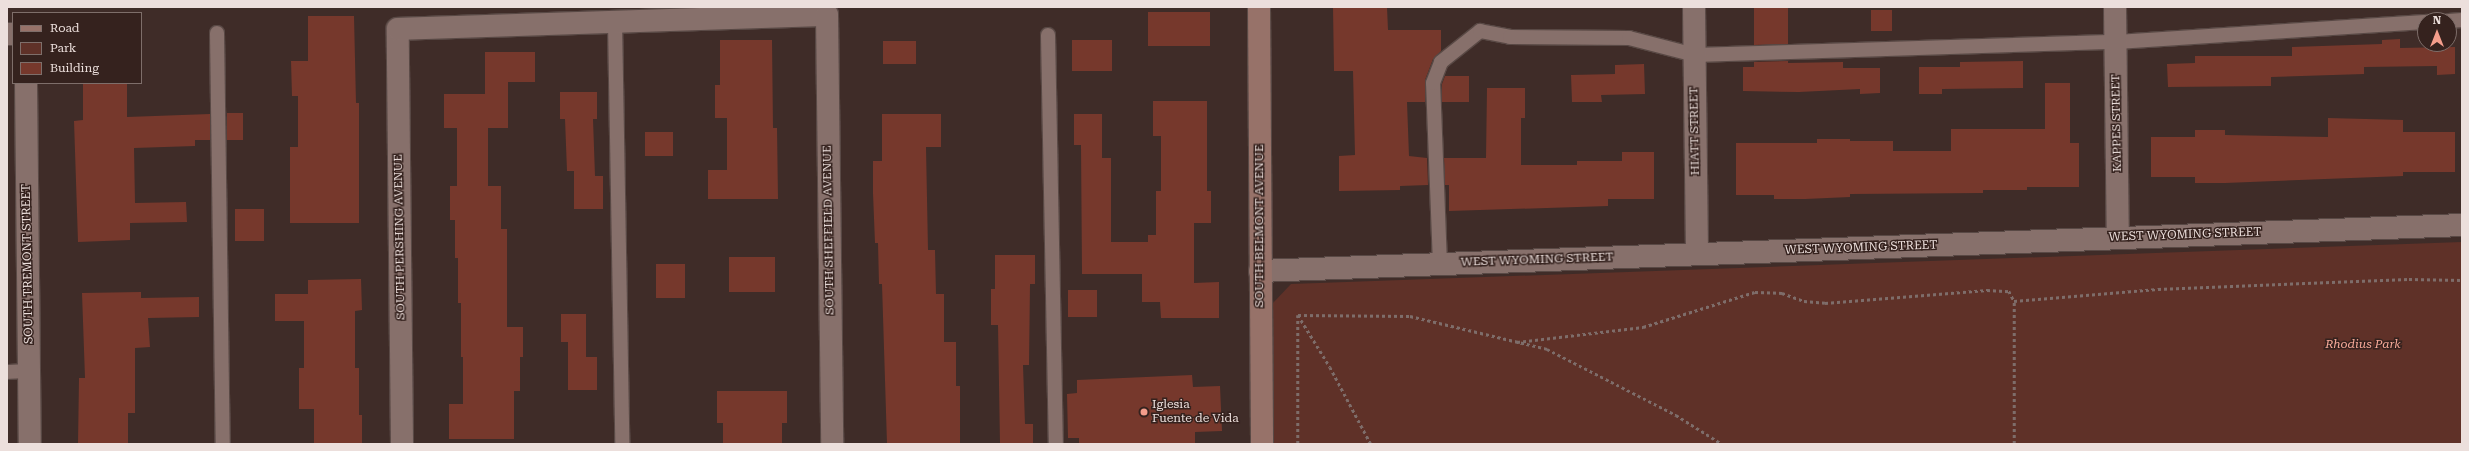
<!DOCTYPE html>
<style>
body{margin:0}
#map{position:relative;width:2469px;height:451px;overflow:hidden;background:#3f2c28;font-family:"Roboto Serif",serif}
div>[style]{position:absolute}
.green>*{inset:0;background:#5f3128}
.building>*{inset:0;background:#76382c}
.path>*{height:2.5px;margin-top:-1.25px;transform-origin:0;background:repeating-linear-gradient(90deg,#7e6d6a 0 3px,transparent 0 6px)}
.roads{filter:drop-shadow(1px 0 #594945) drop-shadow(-1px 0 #594945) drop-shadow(0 1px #594945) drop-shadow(0 -1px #594945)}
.lane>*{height:14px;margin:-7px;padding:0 7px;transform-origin:7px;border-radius:7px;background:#87706b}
.street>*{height:22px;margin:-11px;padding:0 11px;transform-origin:11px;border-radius:11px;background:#87706b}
.secondary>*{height:22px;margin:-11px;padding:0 11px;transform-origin:11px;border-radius:11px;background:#977269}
.dots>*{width:11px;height:11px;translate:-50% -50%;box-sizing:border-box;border:2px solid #35221e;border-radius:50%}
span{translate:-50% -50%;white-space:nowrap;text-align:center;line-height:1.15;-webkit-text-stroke:3px #35221e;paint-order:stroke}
.street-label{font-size:12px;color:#ecdfdc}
.park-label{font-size:12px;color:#f7aa99;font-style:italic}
.poi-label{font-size:12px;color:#ecdfdc}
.left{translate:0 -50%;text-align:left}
.frame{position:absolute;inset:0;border:8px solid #ecdfdc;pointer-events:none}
.legend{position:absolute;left:12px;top:12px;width:130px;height:72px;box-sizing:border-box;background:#35221e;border:1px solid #7e6e6a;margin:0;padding:5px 7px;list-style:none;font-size:12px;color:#ecdfdc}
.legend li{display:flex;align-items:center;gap:8px;height:20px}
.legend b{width:20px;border:1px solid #7e6e6a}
.north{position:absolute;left:2417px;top:12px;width:40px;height:40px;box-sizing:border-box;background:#35221e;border:1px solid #7e6e6a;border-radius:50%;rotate:0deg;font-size:11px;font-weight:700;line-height:16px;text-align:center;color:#ecdfdc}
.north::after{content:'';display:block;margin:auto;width:14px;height:18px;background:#f49d8b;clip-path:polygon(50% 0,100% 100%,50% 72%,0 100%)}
</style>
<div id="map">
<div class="green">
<i style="clip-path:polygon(2462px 242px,2462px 444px,1274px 444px,1273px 303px,1291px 284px)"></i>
</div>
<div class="building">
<i style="clip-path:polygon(1333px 7px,1387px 7px,1388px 30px,1441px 30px,1441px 51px,1433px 59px,1425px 80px,1425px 102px,1407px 102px,1409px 156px,1427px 158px,1428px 185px,1400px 186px,1400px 190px,1339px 191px,1339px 156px,1355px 155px,1353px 71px,1334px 71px)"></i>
<i style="clip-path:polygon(1754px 7px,1788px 7px,1788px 44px,1754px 45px)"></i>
<i style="clip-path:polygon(1871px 10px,1892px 10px,1892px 31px,1871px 31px)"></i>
<i style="clip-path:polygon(1148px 12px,1210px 12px,1210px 46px,1148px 46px)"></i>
<i style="clip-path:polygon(308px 16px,354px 16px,356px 103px,359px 103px,359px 223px,290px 223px,290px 147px,298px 147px,298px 96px,292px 96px,291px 61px,308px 61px)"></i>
<i style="clip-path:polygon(2400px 39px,2400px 48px,2455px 47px,2455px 74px,2437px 75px,2437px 66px,2364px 67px,2364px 74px,2271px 77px,2271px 86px,2168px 87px,2167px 64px,2195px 63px,2195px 56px,2292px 56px,2292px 47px,2382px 44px,2382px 40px)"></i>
<i style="clip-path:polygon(720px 40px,772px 40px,773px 128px,777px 128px,778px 199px,708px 199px,708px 170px,727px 170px,727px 118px,715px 118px,715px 85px,720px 85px)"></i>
<i style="clip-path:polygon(1072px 40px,1112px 40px,1112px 71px,1072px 71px)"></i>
<i style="clip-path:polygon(883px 41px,916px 41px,916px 64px,883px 64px)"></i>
<i style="clip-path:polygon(485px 52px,535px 52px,535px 82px,508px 82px,508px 128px,488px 128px,488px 186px,501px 186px,501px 229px,507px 229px,507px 327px,523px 327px,523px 357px,520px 357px,520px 391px,514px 391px,514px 439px,449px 439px,449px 404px,463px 404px,463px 357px,461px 357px,461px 303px,458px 303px,458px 258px,455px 258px,455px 220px,450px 220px,450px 186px,457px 186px,457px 128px,444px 128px,444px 94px,485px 94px)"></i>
<i style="clip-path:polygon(1788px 61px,1788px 63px,1843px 62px,1843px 68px,1880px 68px,1880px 93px,1860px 94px,1860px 89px,1799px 92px,1743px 91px,1743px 67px,1754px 67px,1754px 62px)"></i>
<i style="clip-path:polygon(2023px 61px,2023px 88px,1942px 89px,1942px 94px,1919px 94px,1919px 67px,1960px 67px,1960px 62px)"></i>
<i style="clip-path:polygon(1644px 64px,1645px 94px,1601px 95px,1602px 102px,1572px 102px,1571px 75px,1615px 74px,1615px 65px)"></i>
<i style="clip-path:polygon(1445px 76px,1469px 76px,1469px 102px,1442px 102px,1442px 84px)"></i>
<i style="clip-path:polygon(83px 83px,127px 83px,127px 117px,210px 114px,210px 140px,195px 140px,195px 146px,134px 148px,135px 203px,186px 202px,187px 222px,130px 223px,130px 240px,78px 242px,74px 121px,83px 120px)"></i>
<i style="clip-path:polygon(2045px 83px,2070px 83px,2070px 143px,2079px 143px,2079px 187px,2027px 187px,2027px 190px,1983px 190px,1983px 193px,1850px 194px,1850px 197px,1805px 199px,1774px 199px,1774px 195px,1736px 195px,1736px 143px,1817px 143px,1817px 139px,1850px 139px,1850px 141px,1893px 141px,1893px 151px,1951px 151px,1951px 129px,2045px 129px)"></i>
<i style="clip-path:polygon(1487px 88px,1525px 88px,1525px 118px,1521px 118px,1521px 165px,1577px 165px,1577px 161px,1622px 161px,1622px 152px,1654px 152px,1654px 199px,1608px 199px,1608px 206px,1449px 211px,1449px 185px,1445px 185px,1444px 158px,1486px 158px)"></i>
<i style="clip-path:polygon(560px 92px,597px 92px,597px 119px,593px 119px,595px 176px,603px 176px,603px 209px,574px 209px,574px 171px,567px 171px,565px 119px,560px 119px)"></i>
<i style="clip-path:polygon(1153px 101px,1207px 101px,1207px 191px,1211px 191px,1211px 223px,1194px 223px,1194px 283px,1219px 282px,1219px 318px,1161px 318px,1160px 302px,1142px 302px,1142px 274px,1082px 274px,1081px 145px,1074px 145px,1074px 114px,1102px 114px,1102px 158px,1111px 158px,1111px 242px,1148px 242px,1148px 235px,1156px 235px,1156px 191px,1161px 191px,1161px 136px,1153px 136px)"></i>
<i style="clip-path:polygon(227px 113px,243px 113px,243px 140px,227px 140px)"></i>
<i style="clip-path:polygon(882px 114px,941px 114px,941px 147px,926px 147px,928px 250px,935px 250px,936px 294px,944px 294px,944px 342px,956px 342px,956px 386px,960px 386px,960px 444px,887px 444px,882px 284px,879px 284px,878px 243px,875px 243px,873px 193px,873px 161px,882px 161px)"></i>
<i style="clip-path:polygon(2328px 118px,2403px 120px,2403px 132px,2455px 132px,2455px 172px,2403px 172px,2403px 176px,2225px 183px,2195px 183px,2195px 177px,2151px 177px,2151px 137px,2195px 137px,2195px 130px,2225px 130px,2225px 135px,2328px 137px)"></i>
<i style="clip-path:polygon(645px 132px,673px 132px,673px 156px,645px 156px)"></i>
<i style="clip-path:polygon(235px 209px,264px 209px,264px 241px,235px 241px)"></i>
<i style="clip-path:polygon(995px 255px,1035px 255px,1035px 284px,1030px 284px,1029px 365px,1023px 365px,1025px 424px,1033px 424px,1033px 444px,1000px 444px,998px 325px,991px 325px,991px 289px,995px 289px)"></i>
<i style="clip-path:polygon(729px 257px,775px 257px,775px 292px,729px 292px)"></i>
<i style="clip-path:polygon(656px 264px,685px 264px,685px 298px,656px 298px)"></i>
<i style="clip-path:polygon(361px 279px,362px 310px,355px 311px,355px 368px,359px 368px,359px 415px,362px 415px,362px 444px,314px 444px,314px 409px,299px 409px,299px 368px,304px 368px,304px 321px,275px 321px,275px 294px,308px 294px,308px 280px)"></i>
<i style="clip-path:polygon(1068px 290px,1097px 290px,1097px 317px,1068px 317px)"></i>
<i style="clip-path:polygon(141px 292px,141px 298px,199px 297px,199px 317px,148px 318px,150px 347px,135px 348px,135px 413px,128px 413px,128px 444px,78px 444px,79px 378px,85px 378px,82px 293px)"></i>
<i style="clip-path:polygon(561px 314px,586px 314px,586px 357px,597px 357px,597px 390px,568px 390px,568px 342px,561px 342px)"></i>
<i style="clip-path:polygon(1192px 375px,1193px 387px,1220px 386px,1222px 431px,1195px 432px,1195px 444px,1079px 444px,1079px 438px,1068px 438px,1067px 394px,1077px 393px,1077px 380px)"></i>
<i style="clip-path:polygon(717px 391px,787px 391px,787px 423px,782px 423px,782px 444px,723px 444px,723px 423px,717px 423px)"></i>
</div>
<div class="path">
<i style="left:1298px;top:315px;width:112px;rotate:0.5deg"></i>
<i style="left:1410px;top:316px;width:141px;rotate:13.5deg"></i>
<i style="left:1547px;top:349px;width:145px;rotate:27.1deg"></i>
<i style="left:1676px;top:415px;width:54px;rotate:32.2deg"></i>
<i style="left:1298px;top:315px;width:61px;rotate:58.4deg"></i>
<i style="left:1330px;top:367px;width:87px;rotate:62deg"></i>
<i style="left:1298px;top:315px;width:129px;rotate:90deg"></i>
<i style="left:1517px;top:342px;width:127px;rotate:-6.8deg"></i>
<i style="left:1643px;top:327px;width:117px;rotate:-17.4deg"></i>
<i style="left:1755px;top:292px;width:27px;rotate:2deg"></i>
<i style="left:1782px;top:293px;width:23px;rotate:20deg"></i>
<i style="left:1804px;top:301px;width:21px;rotate:5deg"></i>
<i style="left:1825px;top:303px;width:163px;rotate:-4.6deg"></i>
<i style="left:1987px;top:290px;width:22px;rotate:3deg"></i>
<i style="left:2009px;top:291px;width:11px;rotate:63deg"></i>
<i style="left:2014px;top:444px;width:143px;rotate:-90deg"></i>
<i style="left:2014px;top:301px;width:144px;rotate:-4.8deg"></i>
<i style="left:2158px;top:289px;width:251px;rotate:-2.3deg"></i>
<i style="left:2409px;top:279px;width:53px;rotate:1.1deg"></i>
</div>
<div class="roads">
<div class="lane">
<i style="left:2449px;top:21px;width:13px;rotate:-4deg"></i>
<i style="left:615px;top:22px;width:422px;rotate:89deg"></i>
<i style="left:217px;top:33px;width:411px;rotate:89.2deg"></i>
<i style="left:1048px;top:35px;width:409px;rotate:88.9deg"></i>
<i style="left:1440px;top:264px;width:181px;rotate:-92.2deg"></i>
<i style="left:1433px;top:83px;width:22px;rotate:-69deg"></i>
<i style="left:1441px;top:62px;width:50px;rotate:-38.5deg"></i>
<i style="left:1480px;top:31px;width:31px;rotate:11deg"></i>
<i style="left:1510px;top:37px;width:119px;rotate:0.5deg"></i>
<i style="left:1629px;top:38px;width:68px;rotate:14.4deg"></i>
<i style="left:1695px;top:55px;width:421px;rotate:-1.8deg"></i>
<i style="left:2116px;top:42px;width:310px;rotate:-3.7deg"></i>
<i style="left:7px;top:372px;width:22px;rotate:-3deg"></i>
</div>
<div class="street">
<i style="left:1694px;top:7px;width:247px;rotate:89.3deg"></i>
<i style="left:2115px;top:7px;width:231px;rotate:89.3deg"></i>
<i style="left:7px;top:34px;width:6px"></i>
<i style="left:26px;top:83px;width:361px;rotate:89.4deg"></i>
<i style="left:1260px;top:271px;width:1203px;rotate:-2.19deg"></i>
<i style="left:402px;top:444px;width:415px;rotate:-90.6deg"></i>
<i style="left:398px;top:29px;width:429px;rotate:-1.9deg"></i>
<i style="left:827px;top:15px;width:429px;rotate:89.3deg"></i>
</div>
<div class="secondary">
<i style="left:1259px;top:7px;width:437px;rotate:89.6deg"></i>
</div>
</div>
<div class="dots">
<i style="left:1144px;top:412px;background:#f49d8b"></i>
</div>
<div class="street-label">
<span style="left:2117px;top:123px;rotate:-91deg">KAPPES STREET</span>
<span style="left:1695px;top:131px;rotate:-91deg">HIATT STREET</span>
<span style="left:1260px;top:226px;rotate:-90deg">SOUTH BELMONT AVENUE</span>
<span style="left:829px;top:230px;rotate:-91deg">SOUTH SHEFFIELD AVENUE</span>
<span style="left:2185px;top:235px;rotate:-2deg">WEST WYOMING STREET</span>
<span style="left:400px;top:237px;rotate:-91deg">SOUTH PERSHING AVENUE</span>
<span style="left:1861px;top:248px;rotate:-2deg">WEST WYOMING STREET</span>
<span style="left:1537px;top:260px;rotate:-2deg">WEST WYOMING STREET</span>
<span style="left:28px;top:264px;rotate:-91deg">SOUTH TREMONT STREET</span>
</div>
<div class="park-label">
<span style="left:2363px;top:345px">Rhodius Park</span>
</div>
<div class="poi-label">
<span class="left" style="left:1152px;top:412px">Iglesia<br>Fuente de Vida</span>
</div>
<div class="frame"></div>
<ul class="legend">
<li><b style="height:5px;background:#977269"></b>Road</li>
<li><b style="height:11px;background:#5f3128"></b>Park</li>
<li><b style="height:11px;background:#76382c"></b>Building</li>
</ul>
<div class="north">N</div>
</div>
